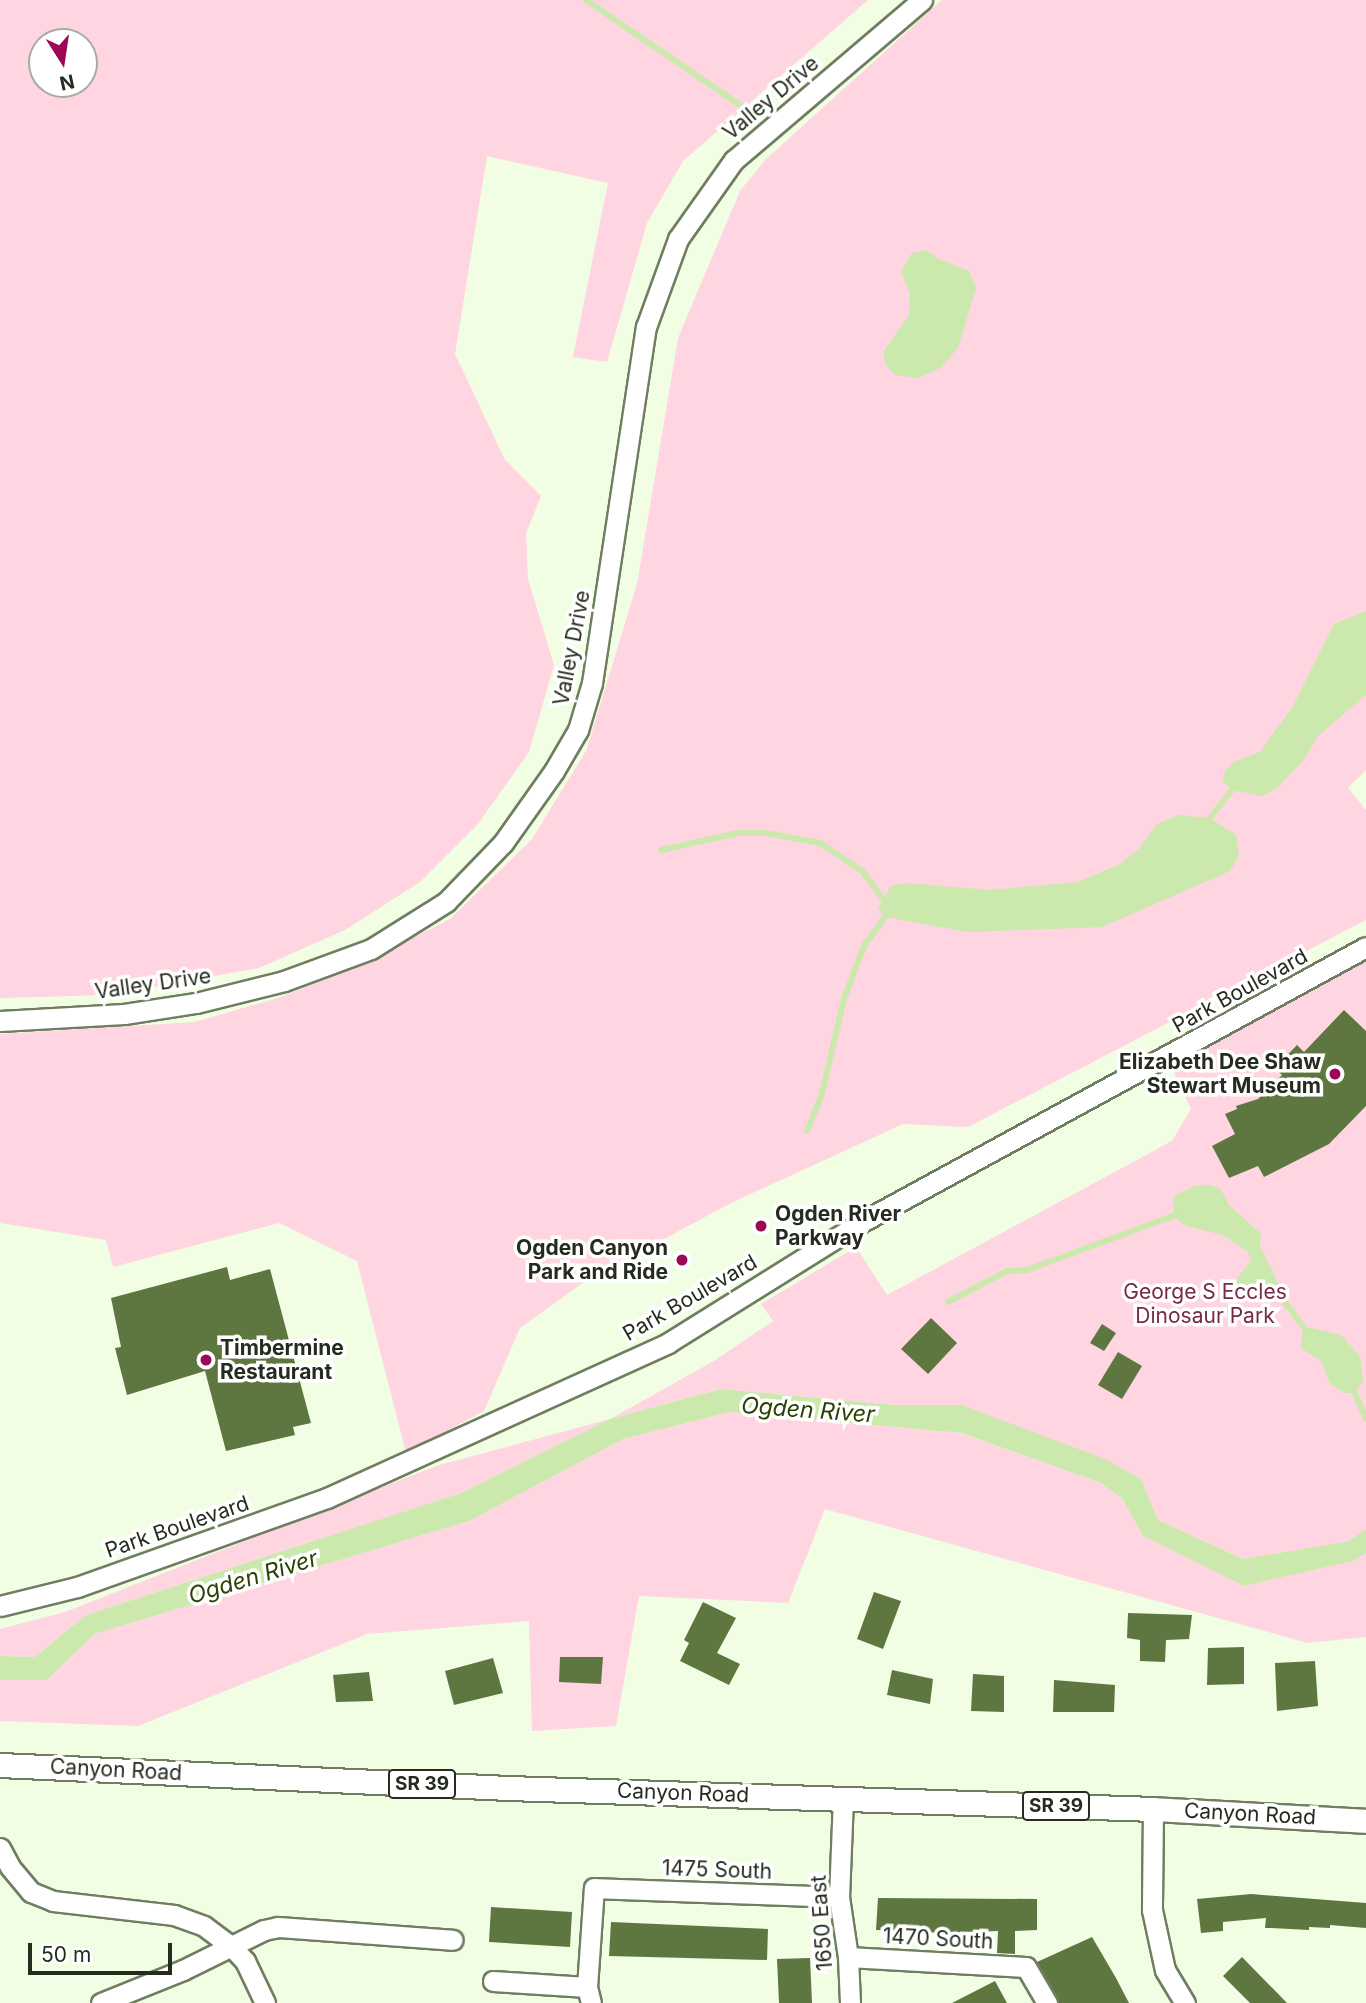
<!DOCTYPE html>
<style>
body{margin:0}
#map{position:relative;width:1366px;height:2003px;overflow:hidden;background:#f1fee4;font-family:Inter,sans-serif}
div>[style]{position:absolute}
.green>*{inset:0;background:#fed5e1}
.water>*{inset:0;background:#cbe8ad}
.stream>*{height:6px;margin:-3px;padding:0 3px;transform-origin:3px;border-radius:3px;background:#cbe8ad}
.building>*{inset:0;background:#5e7741}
.roads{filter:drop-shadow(2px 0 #6f7d60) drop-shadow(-2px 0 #6f7d60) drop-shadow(0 2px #6f7d60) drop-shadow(0 -2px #6f7d60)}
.minor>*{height:19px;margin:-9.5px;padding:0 9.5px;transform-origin:9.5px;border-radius:9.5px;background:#fff}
.major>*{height:23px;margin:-11.5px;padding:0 11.5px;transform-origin:11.5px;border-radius:11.5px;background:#fff}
.dots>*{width:19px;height:19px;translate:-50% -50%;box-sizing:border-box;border:4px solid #fff;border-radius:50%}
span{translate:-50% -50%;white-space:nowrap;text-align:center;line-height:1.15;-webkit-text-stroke:7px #fff;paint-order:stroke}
.shield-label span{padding:2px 5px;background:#fff;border:2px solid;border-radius:5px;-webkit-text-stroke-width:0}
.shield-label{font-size:19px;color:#252c1f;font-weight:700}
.street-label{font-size:21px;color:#252c1f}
.poi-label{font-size:21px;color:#252c1f;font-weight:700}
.right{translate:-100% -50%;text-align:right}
.left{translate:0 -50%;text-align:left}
.park-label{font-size:21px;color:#772948}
.water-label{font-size:23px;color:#294201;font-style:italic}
.north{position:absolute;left:28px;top:28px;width:70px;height:70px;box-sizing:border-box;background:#fff;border:2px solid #a8aba5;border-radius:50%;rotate:168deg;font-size:19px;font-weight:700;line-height:28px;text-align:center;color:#252c1f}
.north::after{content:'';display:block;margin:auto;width:24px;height:32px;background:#9c0855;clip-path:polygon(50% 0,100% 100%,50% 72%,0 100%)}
.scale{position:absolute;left:28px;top:1943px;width:144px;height:32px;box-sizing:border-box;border:4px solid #252c1f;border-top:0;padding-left:9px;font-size:21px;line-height:24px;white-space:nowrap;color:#252c1f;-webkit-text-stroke:5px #fff;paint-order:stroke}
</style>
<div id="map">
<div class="green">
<i style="clip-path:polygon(evenodd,0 0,868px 0,683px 161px,647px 223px,607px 362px,573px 357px,608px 183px,487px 156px,455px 354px,505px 460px,541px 496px,526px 533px,528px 579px,554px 665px,529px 752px,478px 824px,420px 882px,345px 930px,259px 968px,110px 995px,0 998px,0 0,42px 42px,84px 42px,84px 84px,42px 84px,42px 42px)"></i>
<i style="clip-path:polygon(942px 0,1366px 0,1366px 770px,1348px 788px,1366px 810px,1366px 920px,968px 1127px,903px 1124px,731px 1203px,584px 1282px,520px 1328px,484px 1411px,406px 1453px,357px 1261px,279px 1223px,113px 1267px,106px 1240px,0 1223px,0 1034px,195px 1022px,278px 998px,347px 971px,450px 919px,532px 839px,586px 751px,637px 584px,678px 338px,740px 191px,765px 160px)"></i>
<i style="clip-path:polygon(1366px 953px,1366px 1529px,1349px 1541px,1243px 1559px,1158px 1520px,1141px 1479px,962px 1405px,894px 1405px,721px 1389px,610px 1419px,461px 1493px,86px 1615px,35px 1657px,0 1656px,0 1629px,65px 1612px,436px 1466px,610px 1419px,714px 1361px,773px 1321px,761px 1304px,856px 1247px,887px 1295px,1172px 1141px,1191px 1109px,1168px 1060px)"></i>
<i style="clip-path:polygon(730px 1412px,961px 1433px,1101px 1483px,1122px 1498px,1143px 1536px,1244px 1586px,1351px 1561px,1366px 1553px,1366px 1637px,1308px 1643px,825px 1509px,788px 1603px,639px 1596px,616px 1726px,532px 1731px,529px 1621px,367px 1634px,138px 1726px,0 1721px,0 1680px,47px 1680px,94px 1634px,469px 1521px,623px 1439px)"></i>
</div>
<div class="water">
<i style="clip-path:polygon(926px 250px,939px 259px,969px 271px,976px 288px,958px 348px,940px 368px,918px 378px,896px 375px,886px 366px,883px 352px,909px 315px,910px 294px,901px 271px,912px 253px)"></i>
<i style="clip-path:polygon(1366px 611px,1366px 695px,1317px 737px,1303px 761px,1277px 788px,1262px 796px,1232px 790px,1223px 782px,1224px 773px,1232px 763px,1260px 752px,1293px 706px,1334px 624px)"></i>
<i style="clip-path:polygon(1179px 815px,1210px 818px,1236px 835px,1239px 856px,1230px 871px,1102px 927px,968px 932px,885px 917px,878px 908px,891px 886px,907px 883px,989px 890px,1078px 882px,1120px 864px,1139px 849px,1157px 824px)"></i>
<i style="clip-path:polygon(1209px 1185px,1220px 1188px,1229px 1205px,1261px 1234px,1260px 1246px,1282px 1291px,1281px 1297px,1248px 1298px,1238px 1289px,1236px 1280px,1251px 1260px,1248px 1252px,1223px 1235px,1186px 1226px,1173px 1216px,1173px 1197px,1194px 1186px)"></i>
<i style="clip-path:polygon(1303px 1326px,1341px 1335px,1360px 1356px,1363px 1381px,1355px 1393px,1345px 1393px,1330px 1384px,1321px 1361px,1301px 1348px)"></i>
<i style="clip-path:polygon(721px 1389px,894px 1405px,962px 1405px,1105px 1459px,1141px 1479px,1158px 1520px,1243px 1559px,1349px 1541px,1366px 1529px,1366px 1553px,1352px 1561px,1244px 1586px,1143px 1536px,1122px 1498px,1101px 1483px,962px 1433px,730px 1412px,623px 1439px,469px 1521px,94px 1634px,47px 1680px,0 1680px,0 1656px,35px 1657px,86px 1615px,461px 1493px,610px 1419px)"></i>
</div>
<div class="stream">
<i style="left:586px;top:0;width:206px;rotate:34.3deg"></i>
<i style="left:1210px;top:818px;width:36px;rotate:-52deg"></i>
<i style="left:661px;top:850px;width:79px;rotate:-12.4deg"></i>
<i style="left:738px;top:833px;width:28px"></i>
<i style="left:766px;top:833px;width:55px;rotate:10.5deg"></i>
<i style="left:820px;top:843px;width:50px;rotate:33.7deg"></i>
<i style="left:862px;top:871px;width:34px;rotate:53deg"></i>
<i style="left:807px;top:1131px;width:37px;rotate:-68deg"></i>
<i style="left:821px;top:1097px;width:101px;rotate:-76.8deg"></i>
<i style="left:844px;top:999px;width:57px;rotate:-69.3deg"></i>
<i style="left:864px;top:946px;width:36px;rotate:-54deg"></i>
<i style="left:1281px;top:1297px;width:36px;rotate:53deg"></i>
<i style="left:948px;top:1302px;width:67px;rotate:-27.7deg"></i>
<i style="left:1007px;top:1271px;width:20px;rotate:-3deg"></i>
<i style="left:1027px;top:1270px;width:156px;rotate:-20.3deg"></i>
<i style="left:1355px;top:1393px;width:28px;rotate:67deg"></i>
</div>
<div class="building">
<i style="clip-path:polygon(1344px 1010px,1366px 1031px,1366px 1106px,1329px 1144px,1264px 1177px,1258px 1166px,1229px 1178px,1212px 1146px,1235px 1134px,1225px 1114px,1237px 1109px,1236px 1106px,1258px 1099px,1282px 1075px,1275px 1068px,1297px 1045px,1304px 1052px)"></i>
<i style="clip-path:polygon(227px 1267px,230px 1280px,270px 1269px,311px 1423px,293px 1427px,295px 1435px,226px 1451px,205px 1371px,127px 1395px,115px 1348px,121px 1347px,111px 1298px)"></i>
<i style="clip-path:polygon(931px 1318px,957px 1343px,928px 1374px,901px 1349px)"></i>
<i style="clip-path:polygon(1102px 1324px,1116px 1333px,1104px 1351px,1090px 1343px)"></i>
<i style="clip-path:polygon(1118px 1352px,1142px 1366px,1122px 1399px,1098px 1385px)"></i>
<i style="clip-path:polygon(874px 1592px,901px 1601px,883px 1649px,857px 1639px)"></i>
<i style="clip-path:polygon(703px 1602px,736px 1618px,717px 1653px,740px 1664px,729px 1685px,680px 1661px,689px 1643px,684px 1640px)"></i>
<i style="clip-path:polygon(1128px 1613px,1192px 1615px,1189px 1639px,1166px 1640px,1165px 1662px,1140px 1661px,1140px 1640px,1127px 1638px)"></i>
<i style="clip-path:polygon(1244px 1647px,1244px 1684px,1207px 1685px,1208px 1648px)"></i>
<i style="clip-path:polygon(560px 1657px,603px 1657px,601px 1684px,559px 1682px)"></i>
<i style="clip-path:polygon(493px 1658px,503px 1693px,454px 1705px,445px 1671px)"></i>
<i style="clip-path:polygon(1315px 1661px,1318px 1706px,1277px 1711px,1275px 1663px)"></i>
<i style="clip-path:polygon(892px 1670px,933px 1679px,930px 1704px,887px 1695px)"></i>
<i style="clip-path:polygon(369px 1672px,373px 1701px,336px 1702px,333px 1675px)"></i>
<i style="clip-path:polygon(973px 1674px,1004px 1676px,1004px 1712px,971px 1711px)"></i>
<i style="clip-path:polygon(1054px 1680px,1115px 1685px,1114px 1712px,1053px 1712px)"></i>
<i style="clip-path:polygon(1251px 1894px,1366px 1903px,1366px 1928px,1330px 1925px,1330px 1928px,1309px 1927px,1309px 1930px,1271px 1928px,1265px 1928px,1266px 1918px,1223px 1922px,1223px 1931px,1201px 1933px,1197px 1899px)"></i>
<i style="clip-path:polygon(878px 1898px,1037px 1899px,1037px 1930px,1015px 1931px,1015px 1954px,997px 1953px,998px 1931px,944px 1933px,876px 1930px)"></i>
<i style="clip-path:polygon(491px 1907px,572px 1912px,570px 1947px,489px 1942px)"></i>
<i style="clip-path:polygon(611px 1922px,768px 1929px,767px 1960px,609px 1956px)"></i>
<i style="clip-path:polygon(1092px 1937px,1116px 1978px,1129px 2003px,1059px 2003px,1037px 1962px)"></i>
<i style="clip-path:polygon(1242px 1957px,1287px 2003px,1250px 2003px,1223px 1976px)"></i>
<i style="clip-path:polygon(810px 1958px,812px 2003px,779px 2003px,777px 1959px)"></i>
<i style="clip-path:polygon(995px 1981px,1007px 2003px,952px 2003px)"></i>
</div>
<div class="roads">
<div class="minor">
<i style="left:0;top:1021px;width:124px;rotate:-3.2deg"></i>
<i style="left:124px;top:1014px;width:73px;rotate:-8.7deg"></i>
<i style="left:196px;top:1003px;width:91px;rotate:-14deg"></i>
<i style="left:284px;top:981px;width:93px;rotate:-20.2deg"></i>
<i style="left:371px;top:949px;width:89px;rotate:-32.1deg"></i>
<i style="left:446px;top:902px;width:82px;rotate:-46deg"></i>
<i style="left:503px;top:843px;width:88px;rotate:-54.7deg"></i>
<i style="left:554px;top:771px;width:48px;rotate:-59.7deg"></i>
<i style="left:578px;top:730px;width:49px;rotate:-73.4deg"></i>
<i style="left:592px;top:683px;width:360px;rotate:-81.4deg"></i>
<i style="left:646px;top:327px;width:94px;rotate:-70deg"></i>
<i style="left:678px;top:239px;width:97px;rotate:-54.7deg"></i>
<i style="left:734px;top:160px;width:247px;rotate:-40.4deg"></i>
<i style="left:0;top:1606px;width:79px;rotate:-13.9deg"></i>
<i style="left:77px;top:1587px;width:265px;rotate:-19.6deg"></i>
<i style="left:327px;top:1498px;width:375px;rotate:-24.4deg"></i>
<i style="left:668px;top:1343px;width:226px;rotate:-32deg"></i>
<i style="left:860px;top:1223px;width:576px;rotate:-28.61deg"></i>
<i style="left:843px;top:1798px;width:99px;rotate:92.3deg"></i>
<i style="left:839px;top:1897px;width:61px;rotate:81.5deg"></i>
<i style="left:848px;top:1957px;width:46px;rotate:87.5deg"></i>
<i style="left:1153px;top:1809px;width:101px;rotate:90.6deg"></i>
<i style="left:1152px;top:1910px;width:61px;rotate:77.8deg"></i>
<i style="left:1165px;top:1970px;width:39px;rotate:59deg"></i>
<i style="left:0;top:1848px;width:21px;rotate:62deg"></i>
<i style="left:10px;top:1867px;width:33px;rotate:50deg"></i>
<i style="left:31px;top:1892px;width:24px;rotate:22deg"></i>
<i style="left:53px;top:1901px;width:122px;rotate:6.6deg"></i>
<i style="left:174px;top:1915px;width:32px;rotate:20deg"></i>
<i style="left:204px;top:1926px;width:34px;rotate:37deg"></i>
<i style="left:231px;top:1946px;width:21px;rotate:47deg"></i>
<i style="left:245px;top:1961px;width:47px;rotate:64.5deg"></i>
<i style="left:848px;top:1957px;width:178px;rotate:3.2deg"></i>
<i style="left:1026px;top:1967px;width:42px;rotate:59.7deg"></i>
<i style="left:493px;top:1981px;width:94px;rotate:3.7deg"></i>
<i style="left:101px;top:2003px;width:88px;rotate:-21.9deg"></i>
<i style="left:183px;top:1970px;width:90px;rotate:-26.3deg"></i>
<i style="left:264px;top:1930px;width:14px;rotate:-12deg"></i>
<i style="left:278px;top:1927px;width:175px;rotate:4.2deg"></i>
<i style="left:591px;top:2003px;width:16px;rotate:-104deg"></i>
<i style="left:587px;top:1987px;width:99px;rotate:-86deg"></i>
<i style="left:594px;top:1888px;width:245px;rotate:2.1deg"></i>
</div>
<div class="major">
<i style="left:0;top:1765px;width:509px;rotate:2.59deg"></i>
<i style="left:508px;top:1788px;width:645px;rotate:1.86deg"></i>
<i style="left:1153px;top:1809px;width:213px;rotate:3.2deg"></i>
</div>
</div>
<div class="dots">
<i style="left:1335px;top:1074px;background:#9c0855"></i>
<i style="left:761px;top:1226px;background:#9c0855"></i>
<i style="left:682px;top:1260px;background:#9c0855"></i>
<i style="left:206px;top:1360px;background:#9c0855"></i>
</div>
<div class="shield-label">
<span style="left:422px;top:1784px">SR 39</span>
<span style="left:1056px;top:1806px">SR 39</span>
</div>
<div class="street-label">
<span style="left:771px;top:98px;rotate:-40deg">Valley Drive</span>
<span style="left:572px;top:648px;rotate:-79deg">Valley Drive</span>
<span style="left:153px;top:984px;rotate:-8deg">Valley Drive</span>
<span style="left:1240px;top:991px;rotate:-29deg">Park Boulevard</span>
<span style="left:690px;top:1298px;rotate:-30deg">Park Boulevard</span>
<span style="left:177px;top:1527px;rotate:-19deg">Park Boulevard</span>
<span style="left:116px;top:1770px;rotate:3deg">Canyon Road</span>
<span style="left:683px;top:1793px;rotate:2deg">Canyon Road</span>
<span style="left:1250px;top:1814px;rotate:3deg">Canyon Road</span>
<span style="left:717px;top:1870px;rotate:2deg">1475 South</span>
<span style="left:822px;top:1923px;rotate:-94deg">1650 East</span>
<span style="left:938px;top:1939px;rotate:3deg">1470 South</span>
</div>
<div class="poi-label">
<span class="right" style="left:1321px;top:1074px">Elizabeth Dee Shaw<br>Stewart Museum</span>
<span class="left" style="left:775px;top:1226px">Ogden River<br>Parkway</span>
<span class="right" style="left:668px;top:1260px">Ogden Canyon<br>Park and Ride</span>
<span class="left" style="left:220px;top:1360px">Timbermine<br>Restaurant</span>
</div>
<div class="park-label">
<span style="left:1205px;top:1304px">George S Eccles<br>Dinosaur Park</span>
</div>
<div class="water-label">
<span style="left:808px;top:1410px;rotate:4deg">Ogden River</span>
<span style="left:253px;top:1577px;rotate:-17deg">Ogden River</span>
</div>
<div class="north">N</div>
<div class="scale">50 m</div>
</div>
